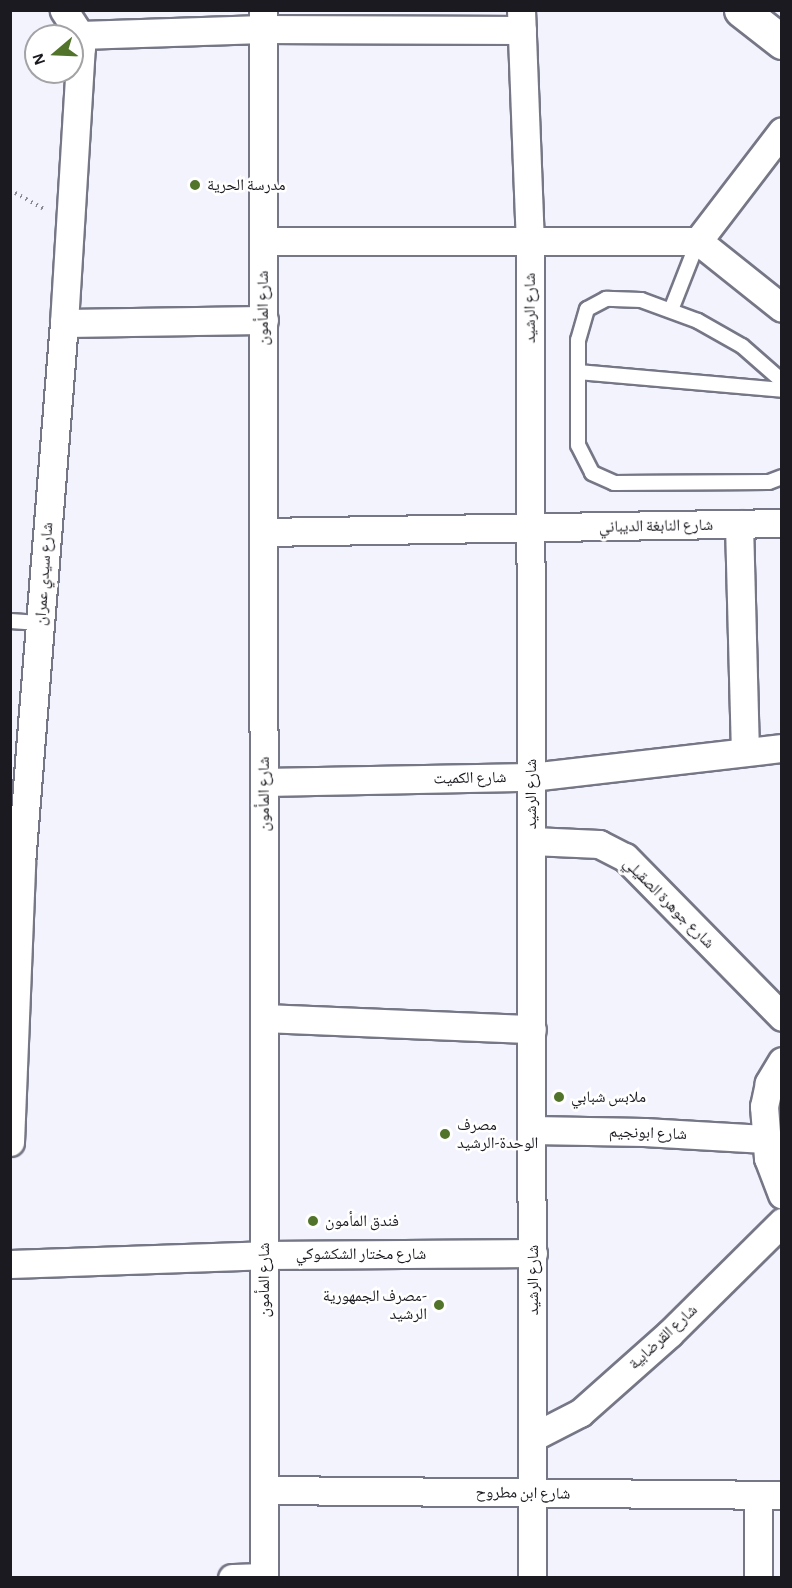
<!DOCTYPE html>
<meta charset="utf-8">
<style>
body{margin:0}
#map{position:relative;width:792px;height:1588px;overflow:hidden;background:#f2f3fd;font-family:"Alegreya Sans","Noto Naskh Arabic",sans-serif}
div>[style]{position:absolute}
.path>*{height:4px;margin-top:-2px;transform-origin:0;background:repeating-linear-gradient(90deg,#888991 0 1.5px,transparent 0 6px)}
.roads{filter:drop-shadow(2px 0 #767786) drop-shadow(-2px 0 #767786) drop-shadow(0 2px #767786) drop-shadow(0 -2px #767786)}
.lane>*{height:14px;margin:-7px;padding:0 7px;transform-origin:7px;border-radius:7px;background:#fff}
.street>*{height:27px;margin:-13.5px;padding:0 13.5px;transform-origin:13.5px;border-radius:13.5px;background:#fff}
.secondary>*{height:33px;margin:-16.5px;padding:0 16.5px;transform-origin:16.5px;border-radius:16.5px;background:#fff}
.dots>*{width:16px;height:16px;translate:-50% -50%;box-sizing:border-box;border:3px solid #fff;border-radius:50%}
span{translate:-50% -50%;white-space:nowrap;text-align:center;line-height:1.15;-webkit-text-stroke:5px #fff;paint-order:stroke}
.poi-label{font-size:16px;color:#1a1a20}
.left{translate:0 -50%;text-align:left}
.right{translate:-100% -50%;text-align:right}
.street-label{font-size:16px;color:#1a1a20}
.frame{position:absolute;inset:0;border:12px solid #1a1a20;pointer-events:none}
.north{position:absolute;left:24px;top:24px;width:60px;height:60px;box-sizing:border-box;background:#fff;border:2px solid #a3a3a6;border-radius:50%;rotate:251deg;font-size:16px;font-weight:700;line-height:24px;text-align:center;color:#1a1a20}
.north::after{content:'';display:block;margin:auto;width:21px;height:27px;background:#52732a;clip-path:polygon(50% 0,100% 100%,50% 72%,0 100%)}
</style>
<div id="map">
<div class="path">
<i style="left:10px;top:190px;width:41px;rotate:29.1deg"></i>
</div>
<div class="roads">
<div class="lane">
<i style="left:671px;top:310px;width:74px;rotate:-68.6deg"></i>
<i style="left:578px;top:372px;width:205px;rotate:5deg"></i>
<i style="left:782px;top:381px;width:53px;rotate:-138.8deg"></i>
<i style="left:742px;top:346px;width:51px;rotate:-150.4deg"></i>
<i style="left:698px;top:321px;width:61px;rotate:-159.8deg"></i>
<i style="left:641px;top:300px;width:35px;rotate:-178deg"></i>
<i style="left:606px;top:299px;width:21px;rotate:152deg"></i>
<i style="left:587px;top:309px;width:32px;rotate:106deg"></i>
<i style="left:578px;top:340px;width:105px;rotate:90deg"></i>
<i style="left:578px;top:445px;width:31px;rotate:63deg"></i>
<i style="left:592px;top:473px;width:24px;rotate:24deg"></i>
<i style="left:614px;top:483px;width:155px;rotate:-0.4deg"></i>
<i style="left:769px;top:482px;width:14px;rotate:-21deg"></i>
<i style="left:10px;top:621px;width:30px;rotate:4deg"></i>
</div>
<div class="street">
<i style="left:263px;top:10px;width:1568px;rotate:89.96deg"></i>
<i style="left:521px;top:10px;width:231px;rotate:87.8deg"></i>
<i style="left:530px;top:241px;width:1337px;rotate:89.91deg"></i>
<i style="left:80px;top:35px;width:183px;rotate:-1.9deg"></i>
<i style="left:263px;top:29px;width:259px;rotate:0.2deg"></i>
<i style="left:263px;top:241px;width:435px"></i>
<i style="left:698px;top:241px;width:138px;rotate:-52.6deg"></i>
<i style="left:698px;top:241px;width:107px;rotate:38.6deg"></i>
<i style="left:64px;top:323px;width:200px;rotate:-0.9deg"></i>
<i style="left:739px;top:524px;width:227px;rotate:88.5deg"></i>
<i style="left:263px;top:532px;width:519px;rotate:-0.99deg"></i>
<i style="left:264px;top:782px;width:267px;rotate:-1.1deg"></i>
<i style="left:531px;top:777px;width:253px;rotate:-6.6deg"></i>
<i style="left:532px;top:841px;width:67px;rotate:2.6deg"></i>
<i style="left:599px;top:844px;width:29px;rotate:27deg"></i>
<i style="left:625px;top:857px;width:224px;rotate:45.5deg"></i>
<i style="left:265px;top:1018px;width:267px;rotate:2.4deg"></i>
<i style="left:782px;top:1061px;width:26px;rotate:121deg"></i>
<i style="left:769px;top:1083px;width:24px;rotate:102deg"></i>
<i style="left:764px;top:1106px;width:52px;rotate:85.6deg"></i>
<i style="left:768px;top:1158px;width:39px;rotate:69deg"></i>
<i style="left:532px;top:1130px;width:112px;rotate:1deg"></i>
<i style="left:644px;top:1132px;width:121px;rotate:3.3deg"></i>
<i style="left:10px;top:1142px;width:279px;rotate:-87.7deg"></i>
<i style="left:21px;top:863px;width:542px;rotate:-85.45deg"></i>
<i style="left:64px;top:323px;width:276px;rotate:-86.5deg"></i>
<i style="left:81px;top:48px;width:13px;rotate:-94deg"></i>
<i style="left:80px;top:35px;width:30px;rotate:-123deg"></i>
<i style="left:10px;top:1264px;width:254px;rotate:-2deg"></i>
<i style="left:264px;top:1255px;width:269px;rotate:-0.4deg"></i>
<i style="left:533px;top:1437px;width:53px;rotate:-27.1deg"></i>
<i style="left:580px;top:1413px;width:120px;rotate:-41.6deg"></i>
<i style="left:670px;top:1333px;width:158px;rotate:-44.7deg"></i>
<i style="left:265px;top:1490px;width:517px;rotate:0.55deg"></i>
<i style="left:232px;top:1578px;width:32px;rotate:-2deg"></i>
<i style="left:758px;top:1578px;width:83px;rotate:-90deg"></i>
</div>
<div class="secondary">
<i style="left:741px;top:10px;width:52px;rotate:38deg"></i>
</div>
</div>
<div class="dots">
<i style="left:195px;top:185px;background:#52732a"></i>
<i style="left:559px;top:1097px;background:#52732a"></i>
<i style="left:445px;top:1134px;background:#52732a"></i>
<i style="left:313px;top:1221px;background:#52732a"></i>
<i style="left:439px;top:1305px;background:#52732a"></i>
</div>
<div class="poi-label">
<span class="left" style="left:207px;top:185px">مدرسة الحرية</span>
<span class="left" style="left:571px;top:1097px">ملابس شبابي</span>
<span class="left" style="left:457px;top:1134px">مصرف<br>الوحدة-الرشيد</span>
<span class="left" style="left:325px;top:1221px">فندق المأمون</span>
<span class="right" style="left:427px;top:1305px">مصرف الجمهورية-<br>الرشيد</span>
</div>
<div class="street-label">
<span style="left:263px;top:308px;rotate:-90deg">شارع المأمون</span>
<span style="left:530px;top:308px;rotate:-90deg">شارع الرشيد</span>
<span style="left:656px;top:526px;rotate:-1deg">شارع النابغة الديباني</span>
<span style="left:44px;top:574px;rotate:-86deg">شارع سيدي عمران</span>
<span style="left:470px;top:778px;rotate:-1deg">شارع الكميت</span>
<span style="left:264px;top:794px;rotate:-90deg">شارع المأمون</span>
<span style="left:531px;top:794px;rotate:-90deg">شارع الرشيد</span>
<span style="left:669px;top:903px;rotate:45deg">شارع جوهرة الصقيلي</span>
<span style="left:648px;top:1133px;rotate:2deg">شارع ابونجيم</span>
<span style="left:361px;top:1254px">شارع مختار الشكشوكي</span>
<span style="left:264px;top:1280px;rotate:-90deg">شارع المأمون</span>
<span style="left:533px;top:1280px;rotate:-90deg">شارع الرشيد</span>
<span style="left:663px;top:1337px;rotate:-43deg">شارع القرضابية</span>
<span style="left:523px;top:1493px;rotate:1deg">شارع ابن مطروح</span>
</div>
<div class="frame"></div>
<div class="north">N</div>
</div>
